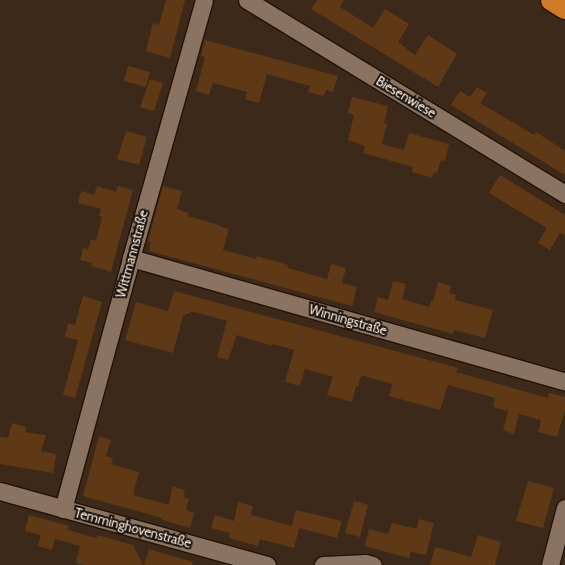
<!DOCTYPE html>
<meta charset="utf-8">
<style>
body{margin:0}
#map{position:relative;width:565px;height:565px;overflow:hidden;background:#3d2919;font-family:Cabin,sans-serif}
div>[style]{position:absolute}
.building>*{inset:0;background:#5f3915}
.roads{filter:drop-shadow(1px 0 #231203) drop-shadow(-1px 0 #231203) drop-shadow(0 1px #231203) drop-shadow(0 -1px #231203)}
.minor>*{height:17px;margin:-8.5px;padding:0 8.5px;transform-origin:8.5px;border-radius:8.5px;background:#8a7361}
.highway>*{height:22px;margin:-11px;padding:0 11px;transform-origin:11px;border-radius:11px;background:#ce7a26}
span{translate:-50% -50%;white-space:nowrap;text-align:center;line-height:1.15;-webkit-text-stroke:4px #1d140d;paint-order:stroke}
.street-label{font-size:13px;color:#fbeee4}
</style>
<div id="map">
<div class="building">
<i style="clip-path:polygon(166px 0,185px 0,170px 58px,146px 51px,153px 23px,159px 25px)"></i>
<i style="clip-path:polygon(317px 0,344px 0,340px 7px,373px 28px,385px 9px,409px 24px,398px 42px,415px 55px,428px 35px,457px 54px,438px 87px,311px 9px)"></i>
<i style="clip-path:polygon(205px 40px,338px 76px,333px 92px,326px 90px,324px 96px,308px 92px,310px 86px,267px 74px,259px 103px,245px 99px,247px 92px,213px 83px,209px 95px,196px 91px,205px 57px,201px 56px)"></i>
<i style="clip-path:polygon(128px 66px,150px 72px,146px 87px,124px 81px)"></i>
<i style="clip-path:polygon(150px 79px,163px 83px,154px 111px,140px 107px)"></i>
<i style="clip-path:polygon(477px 87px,487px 93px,480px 103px,534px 135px,536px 132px,565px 151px,565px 175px,451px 105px,460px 91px,470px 97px)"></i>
<i style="clip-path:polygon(352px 97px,388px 106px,384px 123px,387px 124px,382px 144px,404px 150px,409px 133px,449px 144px,445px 161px,441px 160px,437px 173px,434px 172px,432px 178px,412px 172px,413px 167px,363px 153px,365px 146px,348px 140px,354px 115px,348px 113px)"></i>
<i style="clip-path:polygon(126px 131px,147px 137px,139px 165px,117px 159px)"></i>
<i style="clip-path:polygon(500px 175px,565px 215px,565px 236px,560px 233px,550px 250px,538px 243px,547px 228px,489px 193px)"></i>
<i style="clip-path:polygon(97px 186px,116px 192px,118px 186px,133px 190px,111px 272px,91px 266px,92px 263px,80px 260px,83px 248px,88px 250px,91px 239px,96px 241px,102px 217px,99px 216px,101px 209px,78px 203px,81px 191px,94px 195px)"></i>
<i style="clip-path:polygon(163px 186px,182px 191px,177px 209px,189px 213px,188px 216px,219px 225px,219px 226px,229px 229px,223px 250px,256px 259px,257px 256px,288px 265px,288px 268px,327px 279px,331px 264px,346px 268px,342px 283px,357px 287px,352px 306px,149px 251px,151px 242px,148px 241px)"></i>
<i style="clip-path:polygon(393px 281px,406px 284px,402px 299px,430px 307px,431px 301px,433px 301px,438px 282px,451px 286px,449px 293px,456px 295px,455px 300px,493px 310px,485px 338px,454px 330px,453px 334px,374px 312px,378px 297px,388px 300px)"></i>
<i style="clip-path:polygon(174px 291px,458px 368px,456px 372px,548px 398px,549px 393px,565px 397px,565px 410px,557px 437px,538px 432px,541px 420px,519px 414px,514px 434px,503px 430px,508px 411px,493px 407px,495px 398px,448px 385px,440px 410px,389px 396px,392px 384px,364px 376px,361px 376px,358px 387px,356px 386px,352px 402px,327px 395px,333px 377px,305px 369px,300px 386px,285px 382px,294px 350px,273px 344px,272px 346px,237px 335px,228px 360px,217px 357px,227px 321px,199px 313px,191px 312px,183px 316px,173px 353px,125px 340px,136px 302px,168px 311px)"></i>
<i style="clip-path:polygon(83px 296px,102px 302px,75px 398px,63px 395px,78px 340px,65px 337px,68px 323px,75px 325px)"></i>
<i style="clip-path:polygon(12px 423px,27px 427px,25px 432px,46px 435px,41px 451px,56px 454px,53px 473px,0 464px,0 437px,8px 438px)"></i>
<i style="clip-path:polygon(99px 436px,111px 440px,106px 456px,113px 458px,111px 464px,139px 472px,133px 495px,169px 505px,172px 486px,185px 490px,183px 497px,189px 499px,186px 510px,194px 513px,190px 528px,162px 520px,162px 518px,83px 496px)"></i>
<i style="clip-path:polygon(528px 481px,554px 488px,543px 528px,516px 521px)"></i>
<i style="clip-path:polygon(354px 501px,368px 505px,360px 537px,345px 533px)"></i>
<i style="clip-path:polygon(238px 502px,253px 506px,251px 515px,299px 528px,294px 548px,260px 539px,258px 546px,229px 538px,230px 533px,211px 528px,215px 515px,234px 521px)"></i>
<i style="clip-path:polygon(296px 510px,342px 521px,337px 538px,292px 526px)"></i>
<i style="clip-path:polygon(29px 515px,69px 526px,68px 530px,96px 538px,97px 535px,133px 545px,143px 565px,84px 565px,76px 563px,80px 546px,55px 539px,52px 550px,38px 546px,41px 535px,25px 531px)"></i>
<i style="clip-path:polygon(419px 519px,434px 523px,426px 555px,411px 552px,409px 558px,365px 546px,369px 529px,388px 534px,392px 523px,417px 529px)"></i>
<i style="clip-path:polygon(478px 535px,501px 542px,495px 565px,430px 565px,435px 547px,471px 557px)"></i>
<i style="clip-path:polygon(149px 549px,193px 562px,192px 565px,144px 565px)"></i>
</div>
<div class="roads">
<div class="minor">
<i style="left:247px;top:0;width:373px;rotate:31.4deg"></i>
<i style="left:131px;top:258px;width:451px;rotate:15.9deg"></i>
<i style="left:0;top:491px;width:277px;rotate:15.5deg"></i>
<i style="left:63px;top:509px;width:260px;rotate:-74.8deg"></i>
<i style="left:131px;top:258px;width:268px;rotate:-74.2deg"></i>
<i style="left:323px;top:565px;width:42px;rotate:-2.7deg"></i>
<i style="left:365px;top:563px;width:8px;rotate:14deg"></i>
<i style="left:550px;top:565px;width:59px;rotate:-75.3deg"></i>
</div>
<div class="highway">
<i style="left:552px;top:0;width:15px;rotate:32deg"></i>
</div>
</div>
<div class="street-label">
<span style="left:406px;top:97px;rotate:31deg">Biesenwiese</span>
<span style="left:132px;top:254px;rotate:-75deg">Wittmannstraße</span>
<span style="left:348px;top:320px;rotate:16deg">Winningstraße</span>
<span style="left:133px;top:528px;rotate:15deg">Temminghovenstraße</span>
</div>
</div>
